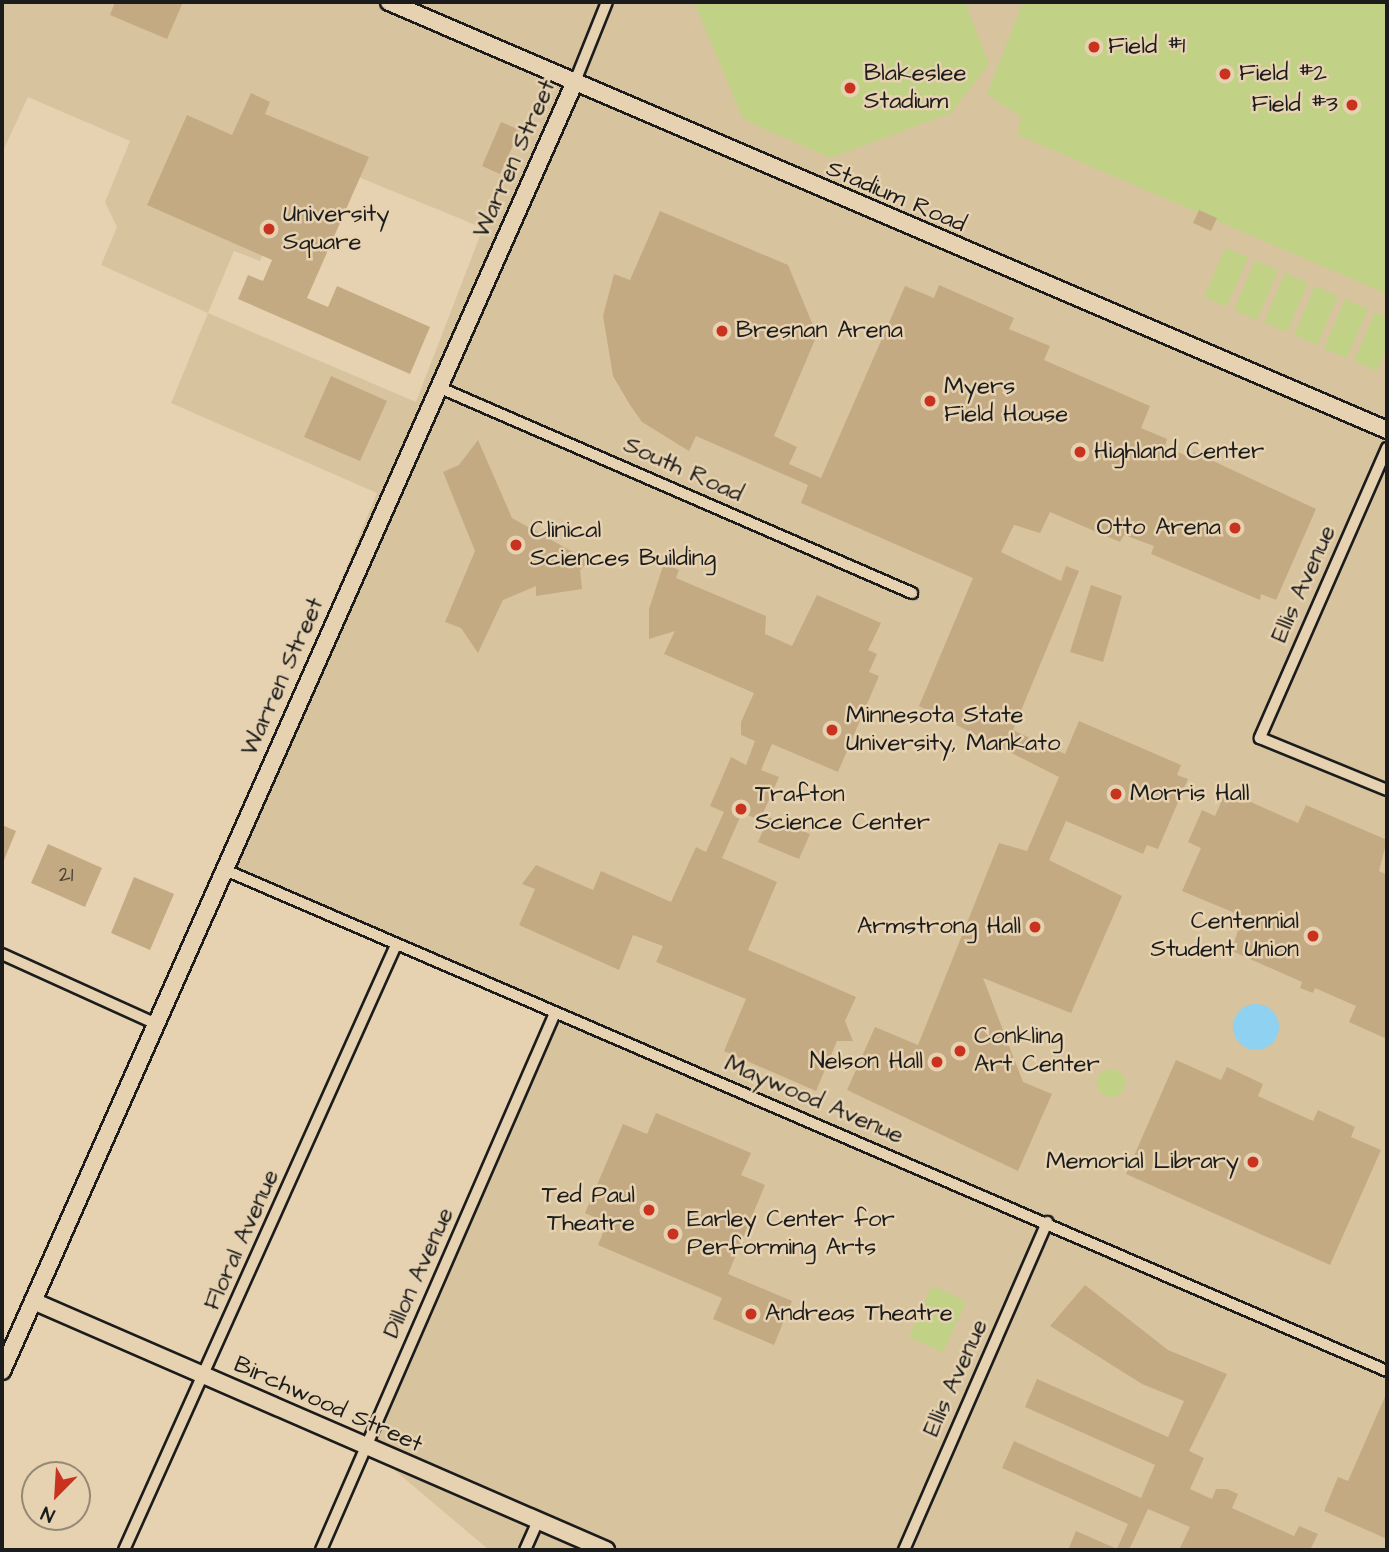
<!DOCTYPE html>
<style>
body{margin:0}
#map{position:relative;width:1389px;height:1552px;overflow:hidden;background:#e6d2b0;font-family:"Architects Daughter",sans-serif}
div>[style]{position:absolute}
.built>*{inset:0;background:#d8c39f}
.green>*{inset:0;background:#c1d286}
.round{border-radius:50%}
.water>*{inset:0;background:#8ed1f0}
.building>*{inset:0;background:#c4aa83}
.roads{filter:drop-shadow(2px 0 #1c1c1c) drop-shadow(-2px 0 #1c1c1c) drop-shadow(0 2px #1c1c1c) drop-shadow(0 -2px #1c1c1c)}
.street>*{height:10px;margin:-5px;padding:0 5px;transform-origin:5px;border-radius:5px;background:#e6d2b0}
.secondary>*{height:16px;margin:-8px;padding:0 8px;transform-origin:8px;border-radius:8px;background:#e6d2b0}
.dots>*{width:19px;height:19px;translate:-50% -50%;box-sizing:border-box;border:4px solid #e6d2b0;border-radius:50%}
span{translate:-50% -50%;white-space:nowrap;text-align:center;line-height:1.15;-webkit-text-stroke:5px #e6d2b0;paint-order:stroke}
.number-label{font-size:21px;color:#464036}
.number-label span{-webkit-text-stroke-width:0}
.poi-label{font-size:24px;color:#1c1c1c}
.left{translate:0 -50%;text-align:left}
.right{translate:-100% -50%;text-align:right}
.street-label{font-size:24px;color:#1c1c1c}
.frame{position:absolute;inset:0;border:4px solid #1c1c1c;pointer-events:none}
.north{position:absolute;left:21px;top:1461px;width:70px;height:70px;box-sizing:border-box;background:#e6d2b0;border:2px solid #958975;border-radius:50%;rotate:204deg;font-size:19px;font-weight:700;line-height:28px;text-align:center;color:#1c1c1c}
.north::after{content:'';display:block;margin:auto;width:24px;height:32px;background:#c8321e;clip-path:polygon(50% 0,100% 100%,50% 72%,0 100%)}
</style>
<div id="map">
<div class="built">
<i style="clip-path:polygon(evenodd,2px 2px,1387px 2px,1387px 1550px,489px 1550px,366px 1446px,555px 1013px,223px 869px,377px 493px,171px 403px,208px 313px,101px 265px,117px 227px,105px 202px,130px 141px,28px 97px,2px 153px,2px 2px,307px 156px,483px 228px,416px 402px,208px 313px,234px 251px,260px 261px,307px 156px)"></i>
</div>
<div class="green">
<i style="clip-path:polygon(694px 2px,965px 2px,989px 64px,951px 113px,830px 158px,743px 119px)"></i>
<i style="clip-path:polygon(1023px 2px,1387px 2px,1387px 294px,1018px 135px,1021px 117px,987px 94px)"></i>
<i style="clip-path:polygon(1225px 248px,1248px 257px,1227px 307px,1204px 297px)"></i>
<i style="clip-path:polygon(1255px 260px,1278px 270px,1257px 320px,1234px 310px)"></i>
<i style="clip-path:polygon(1285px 273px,1308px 283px,1287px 332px,1264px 322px)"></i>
<i style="clip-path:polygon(1315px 286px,1338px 296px,1317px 345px,1294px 335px)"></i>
<i style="clip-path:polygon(1345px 299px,1368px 309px,1347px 358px,1324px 349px)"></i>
<i style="clip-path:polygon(1375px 312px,1387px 317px,1387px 347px,1377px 371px,1354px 361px)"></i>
<i class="round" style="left:1097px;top:1069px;width:28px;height:28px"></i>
<i style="clip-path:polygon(932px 1286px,966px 1301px,943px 1352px,909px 1337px)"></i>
</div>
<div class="water">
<i class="round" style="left:1233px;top:1004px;width:46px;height:46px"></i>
</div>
<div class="building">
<i style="clip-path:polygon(115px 2px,183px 2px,167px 39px,110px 15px)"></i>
<i style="clip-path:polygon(251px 93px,270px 102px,265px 114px,369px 157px,307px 298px,328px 307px,337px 286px,430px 327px,410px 374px,238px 299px,248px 275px,263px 281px,272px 260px,147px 205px,187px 115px,232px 135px)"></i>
<i style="clip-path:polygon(501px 122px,520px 130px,500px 174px,482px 166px)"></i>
<i style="clip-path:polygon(1199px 210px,1217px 218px,1211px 231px,1193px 223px)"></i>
<i style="clip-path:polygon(660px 211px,788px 265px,817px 335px,774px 436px,797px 447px,789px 464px,821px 478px,905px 286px,934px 298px,939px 285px,1014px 318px,1009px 329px,1050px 346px,1044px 360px,1150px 406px,1141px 428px,1167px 439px,1165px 446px,1191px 458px,1194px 452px,1316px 509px,1276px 600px,1261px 594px,1260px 600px,1151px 554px,1154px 546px,1124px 535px,1120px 542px,1050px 512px,1040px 533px,1014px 525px,1001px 552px,1061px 581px,1066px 566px,1079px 571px,1013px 730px,1065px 754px,1079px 721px,1181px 765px,1177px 775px,1188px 779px,1158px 849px,1147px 845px,1143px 854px,1066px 821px,1049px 860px,1122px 896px,1071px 1013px,983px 978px,1023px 1082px,1052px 1094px,1018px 1171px,847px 1090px,875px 1027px,918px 1045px,999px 843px,1027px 851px,1059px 777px,919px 706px,973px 578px,801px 503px,808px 485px,696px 436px,689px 451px,642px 422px,630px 405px,613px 376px,603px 316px,614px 274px,630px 280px)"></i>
<i style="clip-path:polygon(331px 376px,387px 401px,360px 461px,304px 437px)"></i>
<i style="clip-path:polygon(478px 440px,512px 518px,589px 561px,580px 570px,582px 589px,536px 596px,536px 586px,503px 600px,478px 653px,461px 628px,445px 622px,475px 551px,443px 472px,459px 465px)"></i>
<i style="clip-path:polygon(664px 563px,679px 570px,676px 578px,766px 616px,765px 634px,792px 646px,817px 595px,881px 623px,868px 650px,877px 654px,869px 672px,879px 676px,838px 772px,772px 744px,761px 770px,779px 777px,760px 820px,742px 813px,722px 858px,777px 882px,748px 950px,856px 997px,845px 1021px,853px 1041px,837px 1041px,816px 1091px,724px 1051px,746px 999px,656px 962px,663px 946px,633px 935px,619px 970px,519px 925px,535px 889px,522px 884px,536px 865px,593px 890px,601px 871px,671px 902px,696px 847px,706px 852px,724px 812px,710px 806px,731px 757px,746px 765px,755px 741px,741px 735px,741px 722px,754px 693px,664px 654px,675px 631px,649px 639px,649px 609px)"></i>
<i style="clip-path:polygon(1091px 585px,1122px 596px,1103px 662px,1070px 652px)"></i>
<i style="clip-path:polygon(1226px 791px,1298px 823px,1306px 805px,1387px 840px,1379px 871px,1387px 875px,1387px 1039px,1349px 1022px,1356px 1006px,1315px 988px,1313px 993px,1300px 988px,1302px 982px,1232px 951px,1242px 916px,1182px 891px,1201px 848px,1188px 842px,1202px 810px,1215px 816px)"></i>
<i style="clip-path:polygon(769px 817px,810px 834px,799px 859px,758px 842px)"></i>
<i style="clip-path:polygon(2px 825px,16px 831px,2px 865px)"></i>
<i style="clip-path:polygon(48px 844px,102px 868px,85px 907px,31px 883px)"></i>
<i style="clip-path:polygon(134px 877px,174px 894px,150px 950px,111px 933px)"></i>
<i style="clip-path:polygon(1176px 1060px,1221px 1080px,1227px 1067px,1263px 1084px,1258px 1096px,1313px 1121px,1318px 1110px,1355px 1127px,1351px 1137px,1381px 1150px,1330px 1265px,1126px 1174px)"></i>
<i style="clip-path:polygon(656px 1113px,751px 1153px,741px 1175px,765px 1185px,728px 1274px,792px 1301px,774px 1345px,713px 1319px,722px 1298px,598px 1245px,607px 1223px,585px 1213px,623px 1124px,647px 1134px)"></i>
<i style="clip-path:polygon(1085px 1285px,1168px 1350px,1227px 1374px,1189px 1451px,1204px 1458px,1190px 1489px,1212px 1499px,1216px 1489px,1227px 1489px,1238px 1494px,1232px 1508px,1294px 1536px,1299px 1526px,1318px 1534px,1310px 1550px,1179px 1550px,1190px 1527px,1148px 1509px,1129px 1550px,1068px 1550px,1076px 1531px,1117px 1549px,1128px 1524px,1002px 1468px,1014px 1441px,1141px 1498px,1155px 1465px,1025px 1407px,1037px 1379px,1168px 1437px,1184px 1401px,1142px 1384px,1050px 1326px)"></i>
<i style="clip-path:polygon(1387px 1392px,1387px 1539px,1324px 1511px,1338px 1477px,1348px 1481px)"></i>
</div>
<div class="roads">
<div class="street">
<i style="left:574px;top:84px;width:88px;rotate:-68.1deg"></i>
<i style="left:438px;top:387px;width:517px;rotate:23.49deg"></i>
<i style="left:1387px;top:448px;width:317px;rotate:113.7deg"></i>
<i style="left:1260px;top:738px;width:137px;rotate:22.3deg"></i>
<i style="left:223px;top:869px;width:1268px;rotate:23.33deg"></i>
<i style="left:2px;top:954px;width:169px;rotate:24.4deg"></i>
<i style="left:124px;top:1550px;width:663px;rotate:-65.79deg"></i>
<i style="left:321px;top:1550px;width:586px;rotate:-66.45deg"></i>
<i style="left:525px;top:1550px;width:32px;rotate:-66deg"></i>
<i style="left:904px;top:1550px;width:358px;rotate:-66.4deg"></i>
</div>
<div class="secondary">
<i style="left:389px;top:2px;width:1086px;rotate:23.21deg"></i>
<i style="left:33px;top:1301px;width:625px;rotate:23.49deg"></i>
<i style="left:2px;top:1371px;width:1408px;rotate:-66.04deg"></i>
</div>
</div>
<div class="dots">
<i style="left:1094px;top:47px;background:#c8321e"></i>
<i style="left:1225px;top:74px;background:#c8321e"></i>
<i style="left:850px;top:88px;background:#c8321e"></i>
<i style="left:1352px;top:105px;background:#c8321e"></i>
<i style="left:269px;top:229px;background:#c8321e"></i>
<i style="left:722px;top:331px;background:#c8321e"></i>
<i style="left:930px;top:401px;background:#c8321e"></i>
<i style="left:1080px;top:452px;background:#c8321e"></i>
<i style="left:1235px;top:528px;background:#c8321e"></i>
<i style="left:516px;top:545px;background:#c8321e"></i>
<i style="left:832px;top:730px;background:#c8321e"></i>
<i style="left:1116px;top:794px;background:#c8321e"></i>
<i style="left:741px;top:809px;background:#c8321e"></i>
<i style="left:1035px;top:927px;background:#c8321e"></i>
<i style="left:1313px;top:936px;background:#c8321e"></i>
<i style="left:960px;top:1051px;background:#c8321e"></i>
<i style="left:937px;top:1062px;background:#c8321e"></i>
<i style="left:1253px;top:1162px;background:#c8321e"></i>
<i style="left:649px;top:1210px;background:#c8321e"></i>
<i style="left:673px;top:1234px;background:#c8321e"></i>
<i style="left:751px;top:1314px;background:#c8321e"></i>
</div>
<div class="number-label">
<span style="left:66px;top:875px">21</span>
</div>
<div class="poi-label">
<span class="left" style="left:1108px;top:47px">Field #1</span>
<span class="left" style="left:864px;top:88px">Blakeslee<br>Stadium</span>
<span class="left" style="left:1239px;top:74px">Field #2</span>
<span class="right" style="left:1338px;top:105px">Field #3</span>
<span class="left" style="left:283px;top:229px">University<br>Square</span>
<span class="left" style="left:736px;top:331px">Bresnan Arena</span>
<span class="left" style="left:944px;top:401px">Myers<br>Field House</span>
<span class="left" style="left:1094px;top:452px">Highland Center</span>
<span class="right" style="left:1221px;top:528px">Otto Arena</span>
<span class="left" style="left:530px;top:545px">Clinical<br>Sciences Building</span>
<span class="left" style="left:846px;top:730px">Minnesota State<br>University, Mankato</span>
<span class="left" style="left:1130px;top:794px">Morris Hall</span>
<span class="left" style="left:755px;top:809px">Trafton<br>Science Center</span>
<span class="right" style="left:1299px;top:936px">Centennial<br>Student Union</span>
<span class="right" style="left:1021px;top:927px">Armstrong Hall</span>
<span class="left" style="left:974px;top:1051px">Conkling<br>Art Center</span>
<span class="right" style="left:923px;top:1062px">Nelson Hall</span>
<span class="right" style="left:1239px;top:1162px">Memorial Library</span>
<span class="right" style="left:635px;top:1210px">Ted Paul<br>Theatre</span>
<span class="left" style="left:687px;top:1234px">Earley Center for<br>Performing Arts</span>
<span class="left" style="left:765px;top:1314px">Andreas Theatre</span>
</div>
<div class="street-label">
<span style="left:515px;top:159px;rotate:-66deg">Warren Street</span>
<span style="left:896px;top:197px;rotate:23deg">Stadium Road</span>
<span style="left:683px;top:470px;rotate:24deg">South Road</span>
<span style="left:1304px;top:584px;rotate:-66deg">Ellis Avenue</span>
<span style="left:283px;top:677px;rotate:-66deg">Warren Street</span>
<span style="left:814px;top:1100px;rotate:23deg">Maywood Avenue</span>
<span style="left:242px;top:1240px;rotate:-66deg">Floral Avenue</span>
<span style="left:419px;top:1273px;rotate:-66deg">Dillon Avenue</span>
<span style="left:956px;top:1378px;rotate:-66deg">Ellis Avenue</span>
<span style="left:328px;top:1405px;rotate:24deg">Birchwood Street</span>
</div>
<div class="frame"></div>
<div class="north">N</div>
</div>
